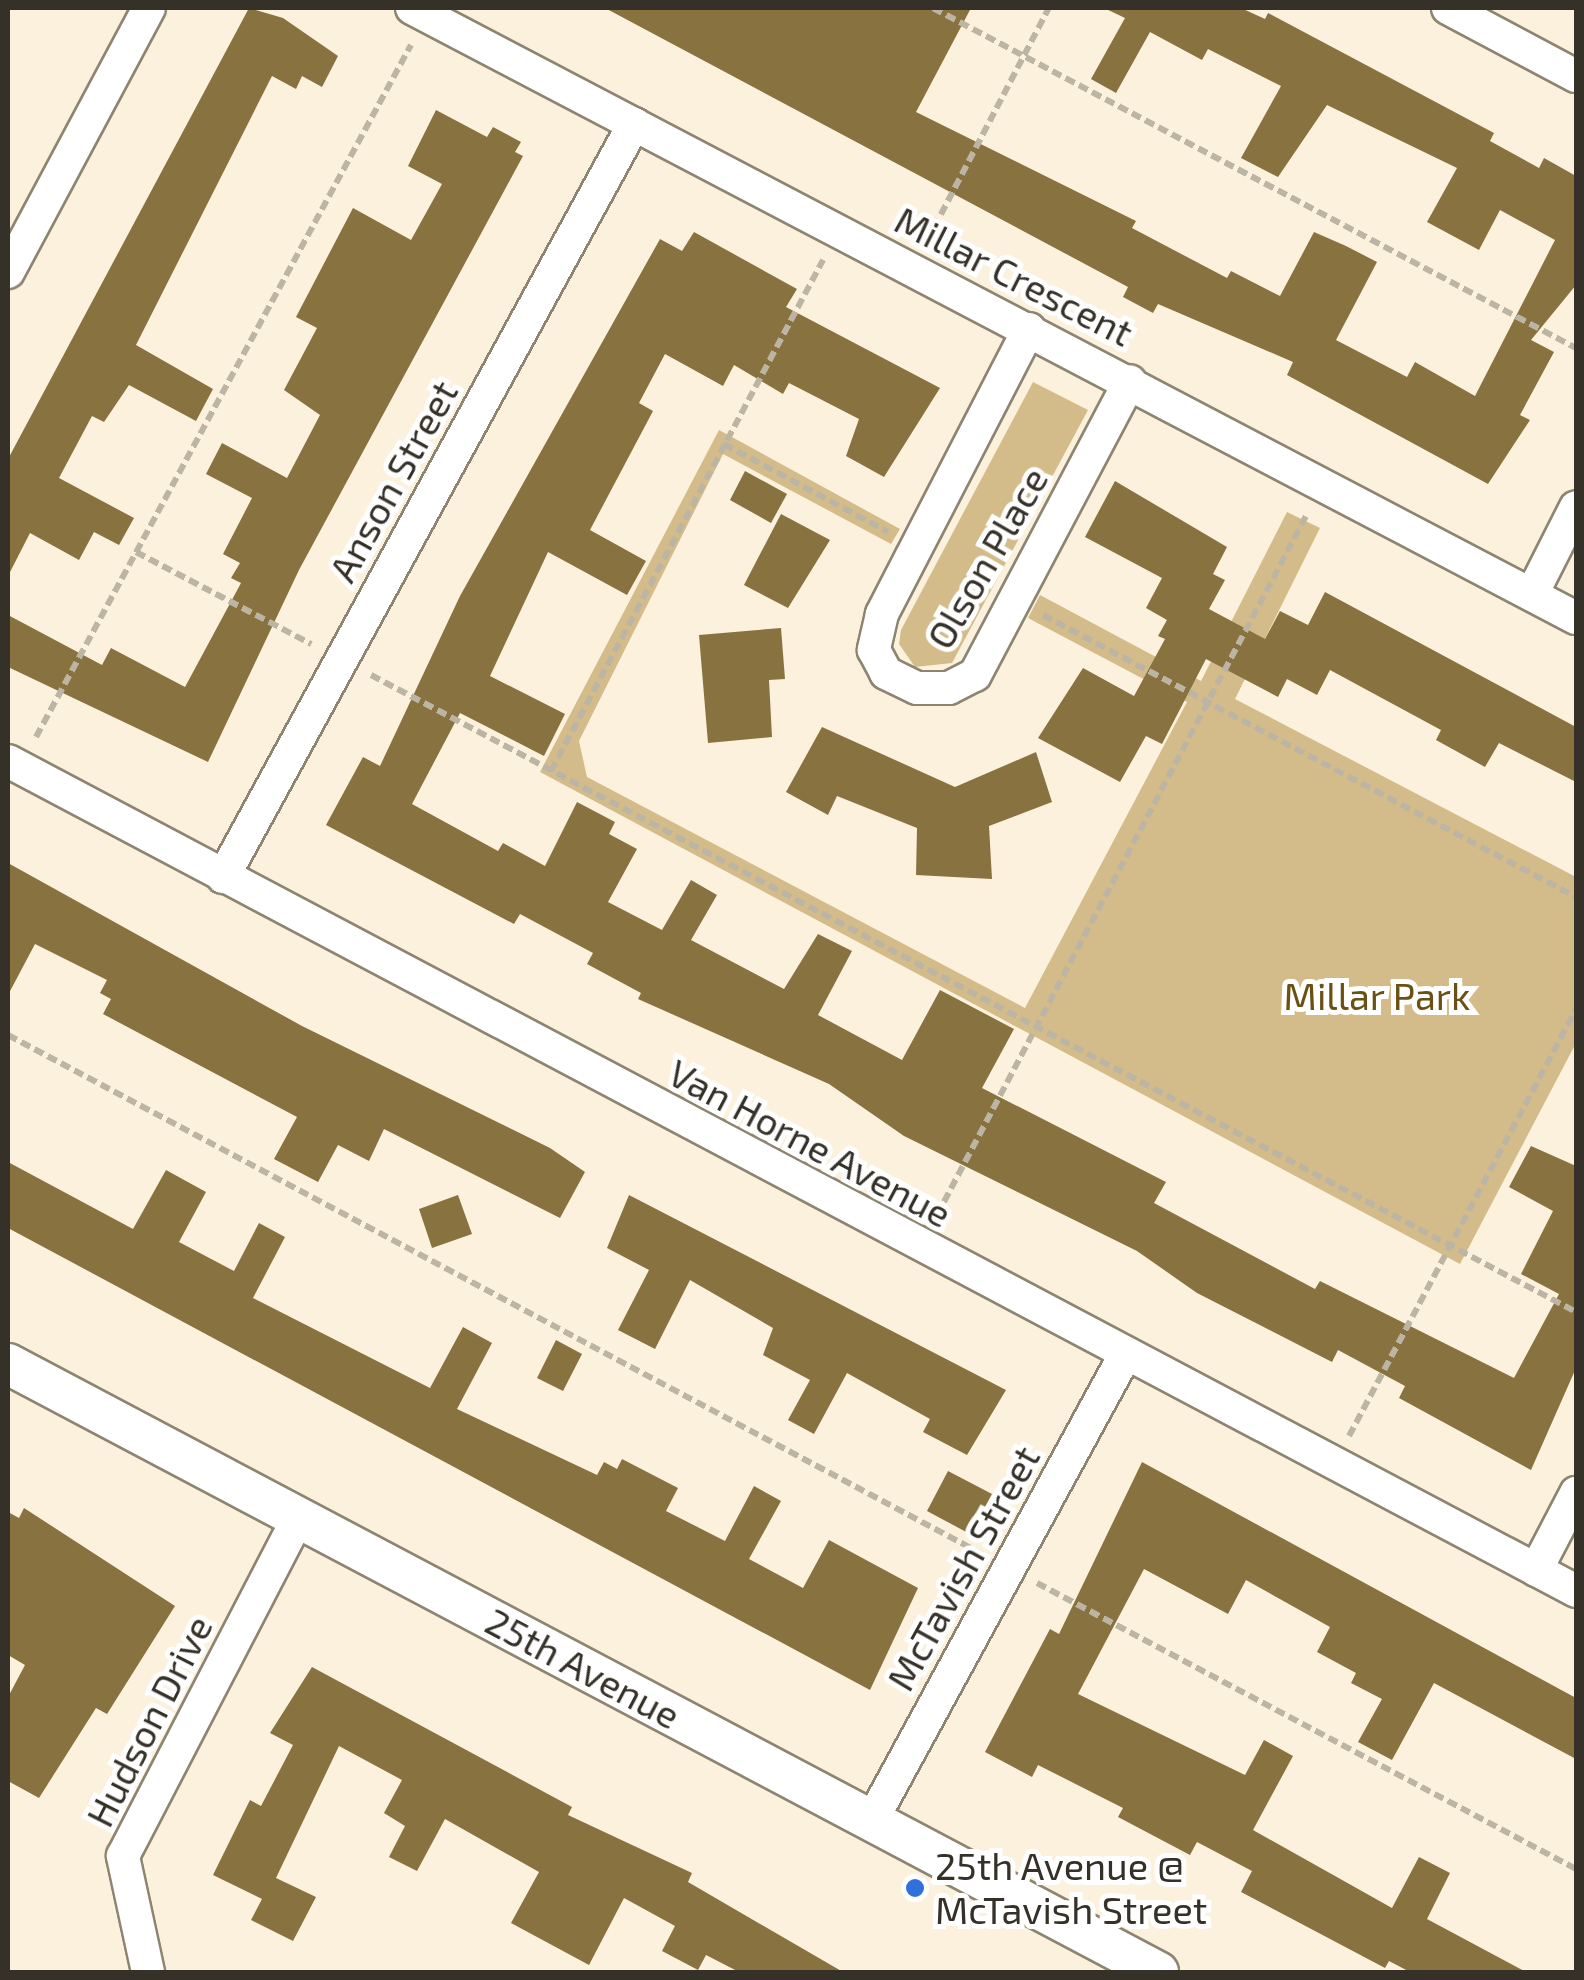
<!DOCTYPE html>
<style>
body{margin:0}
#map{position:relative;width:1584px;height:1980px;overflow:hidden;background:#fbf1dc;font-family:"Exo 2",sans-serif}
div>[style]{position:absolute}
.green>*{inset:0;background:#d3bc89}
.building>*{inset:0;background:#887240}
.path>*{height:6px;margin-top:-3px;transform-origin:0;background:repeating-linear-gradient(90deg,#bdb5a4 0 10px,transparent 0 15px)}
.roads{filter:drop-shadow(2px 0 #8d8471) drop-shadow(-2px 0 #8d8471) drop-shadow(0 2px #8d8471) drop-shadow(0 -2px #8d8471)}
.minor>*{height:32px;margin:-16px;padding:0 16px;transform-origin:16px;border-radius:16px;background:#fff}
.tertiary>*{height:40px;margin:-20px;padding:0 20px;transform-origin:20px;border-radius:20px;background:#fff}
.dots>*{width:28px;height:28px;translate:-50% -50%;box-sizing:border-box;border:5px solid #fff;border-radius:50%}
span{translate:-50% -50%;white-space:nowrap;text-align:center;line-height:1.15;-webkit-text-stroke:10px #fff;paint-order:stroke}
.street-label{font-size:38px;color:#353129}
.park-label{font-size:38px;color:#695113}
.poi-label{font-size:38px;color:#353129}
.left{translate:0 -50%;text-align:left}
.frame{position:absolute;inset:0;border:10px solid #353129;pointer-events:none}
</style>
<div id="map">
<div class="green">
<i style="clip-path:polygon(1033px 382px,1088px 410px,952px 663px,915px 667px,899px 644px,901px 630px)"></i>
<i style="clip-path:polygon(719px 430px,900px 529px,891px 544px,723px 454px,579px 741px,587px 777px,1025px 1008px,1187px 702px,1028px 618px,1040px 595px,1201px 681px,1287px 512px,1320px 528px,1235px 699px,1576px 877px,1576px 1043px,1460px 1264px,540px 772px)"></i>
</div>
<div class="building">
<i style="clip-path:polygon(249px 8px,283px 18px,338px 56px,322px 87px,302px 76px,296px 89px,272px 76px,136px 345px,213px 389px,196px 421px,129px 385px,104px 422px,92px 416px,59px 478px,134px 518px,119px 545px,94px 532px,79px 560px,30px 533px,8px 576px,8px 459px)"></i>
<i style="clip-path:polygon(605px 8px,971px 8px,916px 112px,1136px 221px,1132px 228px,1227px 278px,1231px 271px,1280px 296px,1314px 232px,1346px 246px,1377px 262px,1336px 340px,1407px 377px,1415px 362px,1475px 396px,1555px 240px,1500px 210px,1479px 250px,1427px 222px,1457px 168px,1327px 105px,1278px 177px,1241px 158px,1281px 86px,1208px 49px,1202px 60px,1150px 32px,1116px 93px,1091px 79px,1125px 18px,1104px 8px,1241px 8px,1265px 19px,1268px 13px,1494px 133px,1490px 141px,1539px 168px,1544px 158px,1576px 176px,1576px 285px,1531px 340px,1554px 352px,1520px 415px,1530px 420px,1488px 484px,1287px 375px,1293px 362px,1158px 304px,1153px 313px,1123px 297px,1128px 287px)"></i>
<i style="clip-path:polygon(436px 110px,487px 137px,493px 127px,521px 142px,515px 152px,523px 156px,299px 570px,208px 762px,8px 667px,8px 615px,102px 665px,111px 648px,185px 687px,241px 583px,231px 578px,240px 563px,223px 554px,252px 498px,206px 474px,222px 443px,287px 478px,320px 415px,284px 390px,317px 328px,296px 317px,353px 208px,411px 240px,442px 184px,408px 166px)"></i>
<i style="clip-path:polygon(694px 232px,797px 289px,786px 307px,940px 388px,884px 477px,846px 456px,859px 419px,789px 383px,783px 394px,734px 365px,723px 386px,665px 354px,639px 403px,653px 411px,590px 530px,646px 561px,627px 595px,548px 552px,490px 676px,565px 714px,544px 756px,460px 713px,412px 804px,498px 851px,503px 843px,545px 866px,577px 802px,615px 822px,609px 834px,637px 849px,608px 902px,662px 930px,691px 880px,717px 895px,691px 940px,784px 989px,818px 934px,852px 951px,818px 1015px,902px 1060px,940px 990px,1014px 1029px,982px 1088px,1166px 1182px,1154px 1203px,1315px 1289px,1320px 1281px,1514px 1378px,1559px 1294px,1521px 1274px,1553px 1211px,1509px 1187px,1531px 1146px,1576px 1166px,1576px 1368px,1531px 1470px,1399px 1398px,1405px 1386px,1338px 1350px,1332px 1362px,1197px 1293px,1137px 1251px,904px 1136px,829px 1084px,638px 999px,641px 993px,587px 964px,593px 953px,520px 914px,514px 924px,326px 825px,363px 757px,380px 766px,460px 596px,660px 239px,682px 251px)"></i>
<i style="clip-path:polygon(745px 471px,787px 494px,771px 523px,730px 500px)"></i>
<i style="clip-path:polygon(1115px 481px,1227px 547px,1213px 574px,1225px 580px,1209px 609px,1265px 639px,1280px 611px,1308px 625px,1325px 592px,1576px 727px,1576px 782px,1499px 743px,1485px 767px,1436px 740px,1441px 730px,1330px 670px,1317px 695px,1287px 679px,1278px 697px,1206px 659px,1162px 744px,1146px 736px,1120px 782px,1038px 738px,1083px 668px,1134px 696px,1165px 639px,1158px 636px,1167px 620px,1146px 608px,1162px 578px,1085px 537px)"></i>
<i style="clip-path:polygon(781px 514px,830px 540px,788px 608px,744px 585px)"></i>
<i style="clip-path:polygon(781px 628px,785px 679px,769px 680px,772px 737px,708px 743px,699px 635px)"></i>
<i style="clip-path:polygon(822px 727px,955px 787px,1036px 752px,1052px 802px,989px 826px,992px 879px,916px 875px,917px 828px,837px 796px,828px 815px,786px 792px)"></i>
<i style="clip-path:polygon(8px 863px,302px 1026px,550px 1148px,585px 1172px,560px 1218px,384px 1129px,369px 1161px,338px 1145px,318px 1182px,274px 1159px,297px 1117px,103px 1014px,111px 999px,100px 993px,107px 980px,35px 944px,8px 995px)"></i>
<i style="clip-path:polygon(8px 1162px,133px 1229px,166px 1170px,206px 1192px,179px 1242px,234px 1271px,259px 1223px,285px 1237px,253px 1298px,430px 1388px,463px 1327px,492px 1343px,457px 1409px,597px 1475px,604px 1462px,617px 1469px,622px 1459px,678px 1488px,666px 1511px,725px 1541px,754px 1486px,781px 1501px,749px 1559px,803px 1588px,829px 1540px,918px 1588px,870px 1690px,8px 1228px)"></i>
<i style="clip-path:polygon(458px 1195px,472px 1234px,432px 1248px,419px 1209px)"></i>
<i style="clip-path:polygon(629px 1195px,1006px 1390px,967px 1455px,923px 1432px,930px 1419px,847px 1373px,814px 1434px,788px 1420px,810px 1380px,763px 1355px,773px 1328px,690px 1280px,655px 1349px,618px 1330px,649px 1270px,607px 1248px)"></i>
<i style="clip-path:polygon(556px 1340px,582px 1354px,563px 1391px,537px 1378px)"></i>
<i style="clip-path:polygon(1142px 1462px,1576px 1698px,1576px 1759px,1434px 1683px,1392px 1760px,1358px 1742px,1382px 1699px,1351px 1683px,1356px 1673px,1317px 1652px,1330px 1627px,1246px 1580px,1228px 1614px,1144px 1569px,1078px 1694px,1245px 1775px,1264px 1740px,1293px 1756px,1253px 1830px,1392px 1908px,1419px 1857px,1450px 1873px,1427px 1919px,1526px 1972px,1410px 1972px,1389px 1961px,1385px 1968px,1241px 1892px,1252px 1871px,1197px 1842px,1190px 1855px,1118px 1817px,1123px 1808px,1038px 1765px,1032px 1777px,985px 1752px,1050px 1629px,1059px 1634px)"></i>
<i style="clip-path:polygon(948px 1471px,992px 1494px,970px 1534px,927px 1511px)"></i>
<i style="clip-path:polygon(24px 1508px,175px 1606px,107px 1714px,96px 1708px,39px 1798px,8px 1781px,8px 1697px,25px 1665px,8px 1655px,8px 1512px,19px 1518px)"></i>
<i style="clip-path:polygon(312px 1667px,572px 1807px,568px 1815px,692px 1873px,688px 1882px,843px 1972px,739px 1972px,706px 1955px,698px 1970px,662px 1951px,675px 1926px,624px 1898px,589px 1965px,511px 1923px,539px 1872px,445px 1819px,417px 1871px,389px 1857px,405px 1826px,384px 1813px,402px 1780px,339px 1746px,276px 1878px,316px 1897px,293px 1941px,251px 1920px,262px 1899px,213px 1875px,250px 1800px,261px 1806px,293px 1745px,270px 1733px)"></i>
</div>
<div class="path">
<i style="left:933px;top:8px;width:727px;rotate:27.87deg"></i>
<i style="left:927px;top:241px;width:263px;rotate:-62.4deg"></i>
<i style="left:724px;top:444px;width:186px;rotate:28.2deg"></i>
<i style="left:136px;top:552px;width:198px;rotate:27.7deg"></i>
<i style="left:1043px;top:615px;width:603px;rotate:27.88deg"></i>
<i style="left:371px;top:675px;width:1363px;rotate:27.86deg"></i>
<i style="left:36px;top:737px;width:787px;rotate:-61.55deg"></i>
<i style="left:551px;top:771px;width:579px;rotate:-61.97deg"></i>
<i style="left:8px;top:1035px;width:1104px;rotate:28.05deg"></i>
<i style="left:937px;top:1215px;width:793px;rotate:-62.17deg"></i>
<i style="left:1349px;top:1436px;width:484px;rotate:-62deg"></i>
<i style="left:1037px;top:1583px;width:610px;rotate:27.95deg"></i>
</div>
<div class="roads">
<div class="minor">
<i style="left:412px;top:8px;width:1314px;rotate:27.66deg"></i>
<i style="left:1448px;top:8px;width:145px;rotate:28deg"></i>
<i style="left:8px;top:272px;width:299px;rotate:-61.9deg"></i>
<i style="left:1029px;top:329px;width:321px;rotate:117.3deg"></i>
<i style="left:882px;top:614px;width:37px;rotate:103deg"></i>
<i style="left:874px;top:650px;width:26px;rotate:62deg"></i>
<i style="left:886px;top:673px;width:34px;rotate:26deg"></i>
<i style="left:917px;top:688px;width:32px"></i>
<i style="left:949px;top:688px;width:29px;rotate:-27deg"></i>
<i style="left:975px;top:675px;width:332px;rotate:-62.2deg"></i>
<i style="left:1532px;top:594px;width:97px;rotate:-63.2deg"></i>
<i style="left:8px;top:761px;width:1774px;rotate:27.89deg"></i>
<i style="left:223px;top:877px;width:858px;rotate:-61.37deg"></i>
<i style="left:1536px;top:1570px;width:87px;rotate:-62.5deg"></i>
<i style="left:872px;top:1820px;width:529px;rotate:-61.45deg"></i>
<i style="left:148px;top:1972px;width:119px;rotate:-102.2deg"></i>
<i style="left:123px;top:1856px;width:382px;rotate:-62.6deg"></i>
</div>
<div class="tertiary">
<i style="left:8px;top:1364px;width:1301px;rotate:27.87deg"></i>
</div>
</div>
<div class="dots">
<i style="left:915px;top:1888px;background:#316fdd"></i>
</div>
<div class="street-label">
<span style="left:1014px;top:276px;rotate:27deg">Millar Crescent</span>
<span style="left:393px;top:481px;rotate:-61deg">Anson Street</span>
<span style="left:987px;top:558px;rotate:-60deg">Olson Place</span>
<span style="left:810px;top:1143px;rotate:28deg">Van Horne Avenue</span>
<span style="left:963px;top:1568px;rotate:-61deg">McTavish Street</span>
<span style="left:583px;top:1668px;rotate:28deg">25th Avenue</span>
<span style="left:149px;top:1721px;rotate:-63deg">Hudson Drive</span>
</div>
<div class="park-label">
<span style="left:1377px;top:996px">Millar Park</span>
</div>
<div class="poi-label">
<span class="left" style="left:935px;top:1888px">25th Avenue @<br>McTavish Street</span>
</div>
<div class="frame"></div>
</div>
